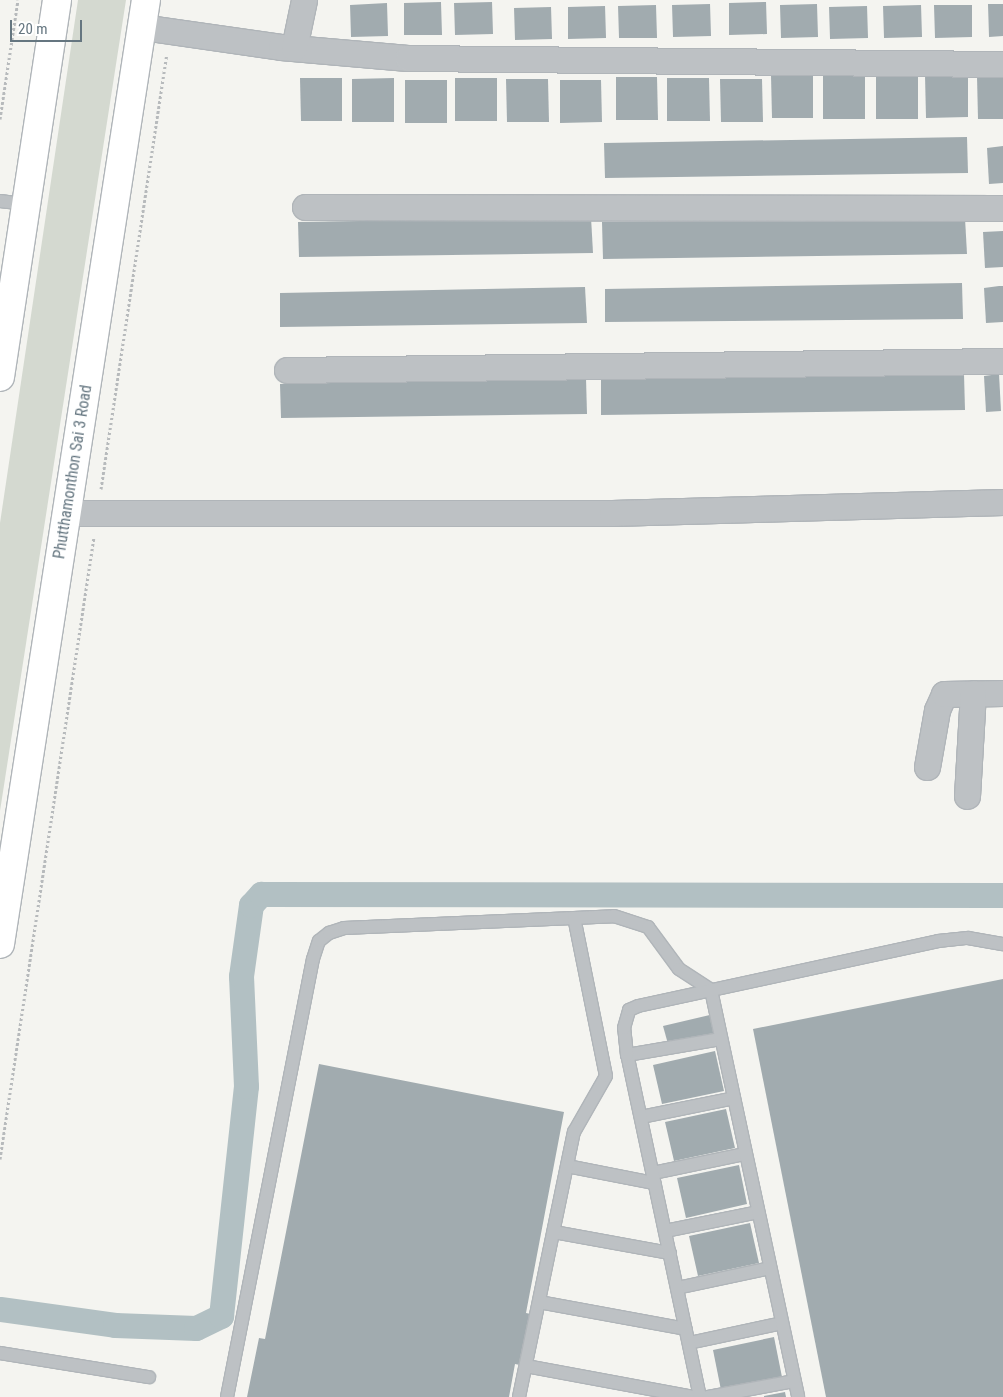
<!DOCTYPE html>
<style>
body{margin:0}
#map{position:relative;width:1003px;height:1397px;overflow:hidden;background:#f4f4f0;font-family:"Roboto Condensed",sans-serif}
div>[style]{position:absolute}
.green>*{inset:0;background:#d4d9d0}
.canal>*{height:25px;margin:-12.5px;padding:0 12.5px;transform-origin:12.5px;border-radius:12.5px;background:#b2c0c3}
.building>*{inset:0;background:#a1abaf}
.path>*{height:3px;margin-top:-1.5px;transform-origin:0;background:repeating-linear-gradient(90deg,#b7babc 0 2.5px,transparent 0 5px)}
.roads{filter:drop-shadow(1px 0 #b0b5b9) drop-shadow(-1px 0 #b0b5b9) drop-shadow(0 1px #b0b5b9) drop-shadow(0 -1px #b0b5b9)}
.service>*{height:12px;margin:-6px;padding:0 6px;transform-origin:6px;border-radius:6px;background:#bdc1c4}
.minor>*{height:25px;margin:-12.5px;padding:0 12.5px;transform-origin:12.5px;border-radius:12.5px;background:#bdc1c4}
.secondary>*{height:28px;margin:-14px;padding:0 14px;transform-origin:14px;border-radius:14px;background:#fff}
span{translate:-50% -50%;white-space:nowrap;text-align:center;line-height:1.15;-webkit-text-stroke:5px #fff;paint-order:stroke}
.street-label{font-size:16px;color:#657680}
.scale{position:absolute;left:10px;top:20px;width:72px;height:22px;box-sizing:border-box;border:2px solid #657680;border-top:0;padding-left:6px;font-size:15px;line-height:18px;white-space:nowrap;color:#657680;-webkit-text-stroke:4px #fff;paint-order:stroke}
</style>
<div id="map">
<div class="green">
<i style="clip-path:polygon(78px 0,126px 0,0 811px,0 523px)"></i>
</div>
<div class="canal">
<i style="left:0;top:1309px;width:116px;rotate:7.9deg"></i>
<i style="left:115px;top:1325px;width:81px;rotate:2.1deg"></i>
<i style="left:196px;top:1328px;width:28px;rotate:-26deg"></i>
<i style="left:221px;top:1316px;width:231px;rotate:-83.8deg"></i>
<i style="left:246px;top:1086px;width:110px;rotate:-92.6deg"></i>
<i style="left:241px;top:976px;width:72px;rotate:-82deg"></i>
<i style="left:251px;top:905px;width:15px;rotate:-48deg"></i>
<i style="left:261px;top:894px;width:742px;rotate:0.08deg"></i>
</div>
<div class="building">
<i style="clip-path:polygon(441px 2px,442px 35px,404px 35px,404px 3px)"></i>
<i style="clip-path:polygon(492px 2px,493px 34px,455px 35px,454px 3px)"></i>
<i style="clip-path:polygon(766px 2px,767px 34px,729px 35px,729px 3px)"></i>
<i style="clip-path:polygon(387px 3px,388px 36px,351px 37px,350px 5px)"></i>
<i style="clip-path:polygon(710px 4px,711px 36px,673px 37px,672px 5px)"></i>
<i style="clip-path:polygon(817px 4px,818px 37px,781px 38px,780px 5px)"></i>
<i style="clip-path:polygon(988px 4px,1003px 4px,1003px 36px,989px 37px)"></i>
<i style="clip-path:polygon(656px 5px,657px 38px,619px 38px,618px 6px)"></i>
<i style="clip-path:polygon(921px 5px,922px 37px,884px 38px,883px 6px)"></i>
<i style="clip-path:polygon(934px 5px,972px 5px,972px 37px,935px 38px)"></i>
<i style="clip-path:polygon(605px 6px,606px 38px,568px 39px,568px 7px)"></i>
<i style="clip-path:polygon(867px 6px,868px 38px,830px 39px,829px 7px)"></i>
<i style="clip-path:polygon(551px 7px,552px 39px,515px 40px,514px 8px)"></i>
<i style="clip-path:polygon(771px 75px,813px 75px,813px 118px,772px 118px)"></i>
<i style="clip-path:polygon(865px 75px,865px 119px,823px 119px,823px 76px)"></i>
<i style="clip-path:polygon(925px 75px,968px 75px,968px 117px,926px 118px)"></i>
<i style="clip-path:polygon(977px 76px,1003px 76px,1003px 119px,978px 119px)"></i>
<i style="clip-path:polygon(616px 77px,657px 77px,658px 120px,616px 120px)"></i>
<i style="clip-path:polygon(876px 77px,918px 77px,918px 119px,876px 119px)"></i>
<i style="clip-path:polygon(300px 78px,342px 78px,342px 121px,301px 121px)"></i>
<i style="clip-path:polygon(394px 78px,394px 122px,352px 122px,352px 79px)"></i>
<i style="clip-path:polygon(455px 78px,497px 78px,497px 121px,455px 121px)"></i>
<i style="clip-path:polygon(667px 78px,709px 78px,710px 121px,667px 121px)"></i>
<i style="clip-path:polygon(506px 79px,548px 79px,549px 122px,507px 122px)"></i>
<i style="clip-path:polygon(720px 79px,762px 79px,763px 122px,721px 122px)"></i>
<i style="clip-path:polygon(405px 80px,447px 80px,447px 123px,405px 123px)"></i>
<i style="clip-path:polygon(560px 80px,601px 80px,602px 122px,560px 123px)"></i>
<i style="clip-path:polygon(967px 137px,968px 173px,605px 178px,604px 143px)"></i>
<i style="clip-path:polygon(1003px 146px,1003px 183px,989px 184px,987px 148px)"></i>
<i style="clip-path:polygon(591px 217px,593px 253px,299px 257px,298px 222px)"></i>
<i style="clip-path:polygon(965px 218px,967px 254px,603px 259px,602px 222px)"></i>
<i style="clip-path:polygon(1003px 231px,1003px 267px,985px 268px,983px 232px)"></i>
<i style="clip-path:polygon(962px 283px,963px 319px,605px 322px,605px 289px)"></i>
<i style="clip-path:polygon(999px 286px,1003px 286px,1003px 322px,986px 323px,984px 288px)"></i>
<i style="clip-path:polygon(585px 287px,587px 323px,280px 327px,280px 293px)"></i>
<i style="clip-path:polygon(964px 374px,965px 410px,601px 415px,601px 379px)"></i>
<i style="clip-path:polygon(999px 374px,1001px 411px,986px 412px,984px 376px)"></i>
<i style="clip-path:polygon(586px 378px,587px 414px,281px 418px,280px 384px)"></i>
<i style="clip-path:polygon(1003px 979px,1003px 1397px,826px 1397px,753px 1029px)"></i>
<i style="clip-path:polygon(714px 1014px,718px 1032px,668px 1044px,663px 1026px)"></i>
<i style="clip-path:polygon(715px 1051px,724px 1091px,662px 1104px,653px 1065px)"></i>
<i style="clip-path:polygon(319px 1064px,564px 1112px,526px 1313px,536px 1315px,525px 1366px,515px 1364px,509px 1397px,247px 1397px,259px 1338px,265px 1339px)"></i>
<i style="clip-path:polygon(726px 1109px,735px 1148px,674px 1161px,665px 1122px)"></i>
<i style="clip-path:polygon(739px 1165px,747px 1204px,686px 1218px,677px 1178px)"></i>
<i style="clip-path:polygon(750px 1223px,759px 1263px,698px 1276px,689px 1236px)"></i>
<i style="clip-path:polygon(774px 1337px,782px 1377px,721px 1390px,713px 1350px)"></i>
<i style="clip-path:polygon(785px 1392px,786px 1397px,764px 1397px,764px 1396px)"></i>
</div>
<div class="path">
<i style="left:0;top:119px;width:120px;rotate:-81.4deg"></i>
<i style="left:101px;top:489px;width:439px;rotate:-81.4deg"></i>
<i style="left:0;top:1159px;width:629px;rotate:-81.41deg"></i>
</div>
<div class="roads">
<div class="service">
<i style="left:0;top:201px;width:26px;rotate:7deg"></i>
<i style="left:627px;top:1055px;width:95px;rotate:-9.7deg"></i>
<i style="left:641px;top:1117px;width:95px;rotate:-11.5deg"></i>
<i style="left:567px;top:1166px;width:89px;rotate:11.1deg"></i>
<i style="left:653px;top:1173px;width:94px;rotate:-11.7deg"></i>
<i style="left:665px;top:1231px;width:95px;rotate:-11.5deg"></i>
<i style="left:554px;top:1232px;width:118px;rotate:10.3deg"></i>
<i style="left:677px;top:1288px;width:95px;rotate:-12.1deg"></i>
<i style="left:539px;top:1302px;width:149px;rotate:10.4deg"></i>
<i style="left:689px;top:1343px;width:95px;rotate:-12.1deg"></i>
<i style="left:0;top:1353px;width:151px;rotate:9.2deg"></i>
<i style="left:526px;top:1366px;width:170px;rotate:10.5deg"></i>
<i style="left:227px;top:1397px;width:446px;rotate:-78.9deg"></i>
<i style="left:313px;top:959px;width:19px;rotate:-72deg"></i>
<i style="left:319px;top:941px;width:13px;rotate:-39deg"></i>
<i style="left:329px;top:933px;width:16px;rotate:-18deg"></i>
<i style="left:344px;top:928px;width:270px;rotate:-2.5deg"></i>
<i style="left:614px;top:916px;width:36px;rotate:18deg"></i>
<i style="left:648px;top:927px;width:52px;rotate:53.6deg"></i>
<i style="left:679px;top:969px;width:38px;rotate:33deg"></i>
<i style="left:711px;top:990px;width:416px;rotate:77.9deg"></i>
<i style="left:519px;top:1397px;width:271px;rotate:-78.3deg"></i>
<i style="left:574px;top:1132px;width:64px;rotate:-60.3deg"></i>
<i style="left:606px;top:1076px;width:161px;rotate:-101.4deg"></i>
<i style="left:700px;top:1397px;width:350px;rotate:-102deg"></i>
<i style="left:627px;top:1055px;width:27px;rotate:-96deg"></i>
<i style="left:624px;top:1028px;width:19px;rotate:-74deg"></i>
<i style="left:629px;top:1010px;width:10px;rotate:-24deg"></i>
<i style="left:638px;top:1006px;width:307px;rotate:-12.2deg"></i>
<i style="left:938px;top:941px;width:30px;rotate:-6deg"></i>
<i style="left:968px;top:938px;width:36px;rotate:10deg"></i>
<i style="left:708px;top:1397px;width:87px;rotate:-10.5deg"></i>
</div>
<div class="minor">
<i style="left:142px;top:27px;width:140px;rotate:8.2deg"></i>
<i style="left:281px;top:47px;width:127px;rotate:5deg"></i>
<i style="left:408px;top:58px;width:595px;rotate:0.58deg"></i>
<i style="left:294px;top:48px;width:49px;rotate:-78.2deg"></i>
<i style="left:305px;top:207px;width:698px;rotate:0.08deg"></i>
<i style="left:287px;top:370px;width:716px;rotate:-0.72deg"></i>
<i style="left:66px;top:513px;width:546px"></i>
<i style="left:612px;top:513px;width:391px;rotate:-1.6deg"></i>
<i style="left:927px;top:767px;width:58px;rotate:-80deg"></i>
<i style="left:937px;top:710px;width:17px;rotate:-66deg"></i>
<i style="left:944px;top:694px;width:59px;rotate:-1deg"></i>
<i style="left:967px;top:796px;width:103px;rotate:-86.7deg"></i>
</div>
<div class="secondary">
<i style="left:0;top:377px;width:381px;rotate:-81.4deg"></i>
<i style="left:0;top:944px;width:955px;rotate:-81.21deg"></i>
</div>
</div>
<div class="street-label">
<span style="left:73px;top:472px;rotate:-81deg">Phutthamonthon Sai 3 Road</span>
</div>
<div class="scale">20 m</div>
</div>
